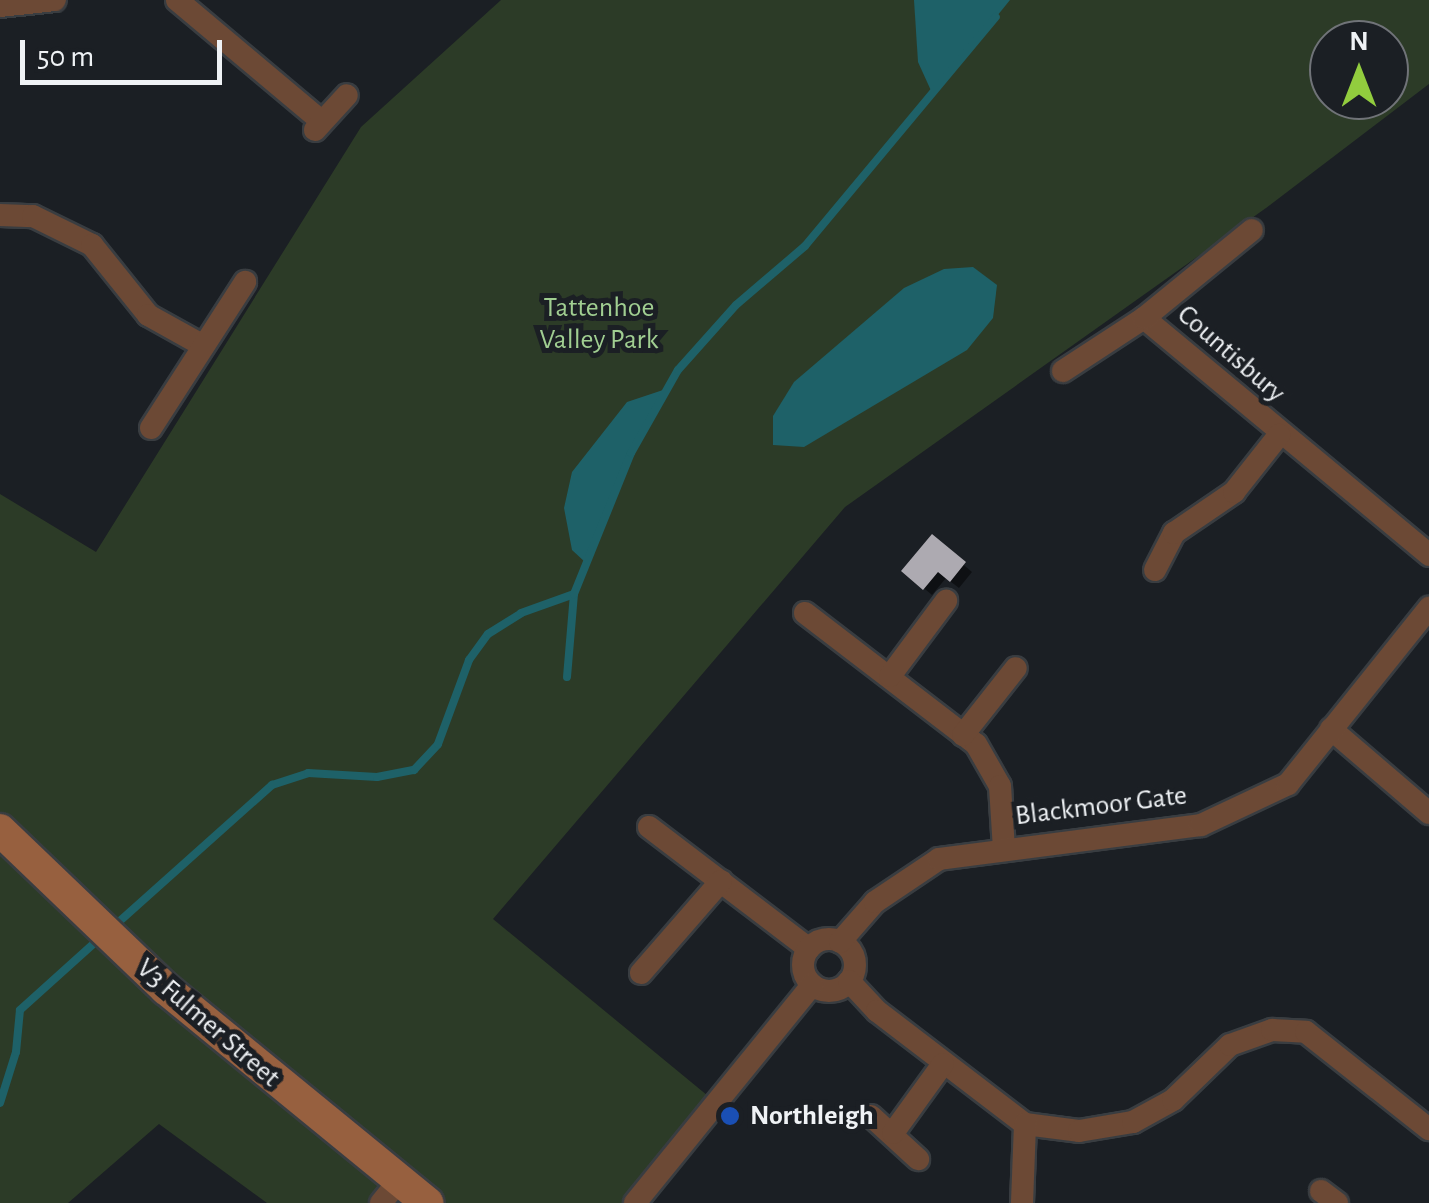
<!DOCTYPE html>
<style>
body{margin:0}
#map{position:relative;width:1429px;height:1203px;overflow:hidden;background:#1b1f24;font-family:"Alegreya Sans",sans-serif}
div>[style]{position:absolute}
.green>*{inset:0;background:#2c3b27}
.water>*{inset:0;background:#1e6168}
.shadow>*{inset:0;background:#0007}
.stream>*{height:8px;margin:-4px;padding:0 4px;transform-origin:4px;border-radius:4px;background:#1e6168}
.building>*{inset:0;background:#adaab1}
.roads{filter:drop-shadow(2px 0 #393d41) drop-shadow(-2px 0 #393d41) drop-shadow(0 2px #393d41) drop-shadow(0 -2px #393d41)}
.street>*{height:22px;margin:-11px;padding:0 11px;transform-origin:11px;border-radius:11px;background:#6c4935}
.street>.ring{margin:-11px;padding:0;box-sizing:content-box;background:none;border:22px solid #6c4935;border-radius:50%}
.secondary>*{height:32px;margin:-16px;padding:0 16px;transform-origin:16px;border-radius:16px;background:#97603f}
.dots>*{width:28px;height:28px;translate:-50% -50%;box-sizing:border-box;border:5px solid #1b1f24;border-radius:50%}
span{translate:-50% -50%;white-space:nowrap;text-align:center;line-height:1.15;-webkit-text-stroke:10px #1b1f24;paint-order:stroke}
.park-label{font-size:28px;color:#a0ce91}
.street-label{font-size:28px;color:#eff2f5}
.poi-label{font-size:28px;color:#eff2f5;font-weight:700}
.left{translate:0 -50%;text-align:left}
.north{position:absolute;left:1309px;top:20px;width:100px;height:100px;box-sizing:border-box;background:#1b1f24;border:2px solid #707378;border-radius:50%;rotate:0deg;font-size:28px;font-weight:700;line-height:40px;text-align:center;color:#eff2f5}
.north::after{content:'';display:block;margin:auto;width:35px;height:45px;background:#92cd3e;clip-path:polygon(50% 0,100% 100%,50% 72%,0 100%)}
.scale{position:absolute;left:20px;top:40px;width:202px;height:45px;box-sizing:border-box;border:5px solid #eff2f5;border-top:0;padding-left:12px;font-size:30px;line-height:35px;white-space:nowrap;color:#eff2f5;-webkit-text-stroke:8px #1b1f24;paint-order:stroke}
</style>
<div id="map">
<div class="green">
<i style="clip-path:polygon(evenodd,501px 0,1429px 0,1429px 84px,1266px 208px,845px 507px,493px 919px,719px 1105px,635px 1203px,427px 1203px,399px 1181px,381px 1203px,267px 1203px,159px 1124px,68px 1203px,0 1203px,0 494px,96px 552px,361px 127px,501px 0,1329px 40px,1389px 40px,1389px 100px,1329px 100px,1329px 40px)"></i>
</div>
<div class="water">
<i style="clip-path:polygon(914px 0,1010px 0,933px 95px,918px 62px)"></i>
<i style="clip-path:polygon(973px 267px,997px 285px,993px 318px,967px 350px,804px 447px,773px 445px,773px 416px,794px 382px,904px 288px,944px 269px)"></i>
<i style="clip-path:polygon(669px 388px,631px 453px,585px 562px,572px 550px,564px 508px,572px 472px,627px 402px)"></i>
</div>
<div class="shadow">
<i style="clip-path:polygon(932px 538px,972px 572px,959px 588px,946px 578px,932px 595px,912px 578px)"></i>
</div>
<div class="stream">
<i style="left:567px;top:677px;width:83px;rotate:-85.2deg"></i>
<i style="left:112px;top:928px;width:215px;rotate:-41.8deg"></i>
<i style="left:272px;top:785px;width:38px;rotate:-18deg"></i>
<i style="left:308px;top:773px;width:69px;rotate:3.3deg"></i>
<i style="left:377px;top:777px;width:38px;rotate:-11deg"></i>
<i style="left:414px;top:770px;width:35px;rotate:-47deg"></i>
<i style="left:438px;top:744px;width:90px;rotate:-69.7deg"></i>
<i style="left:469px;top:660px;width:32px;rotate:-54deg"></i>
<i style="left:488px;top:634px;width:39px;rotate:-32deg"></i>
<i style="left:521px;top:613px;width:56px;rotate:-19.7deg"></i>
<i style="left:574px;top:594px;width:152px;rotate:-68deg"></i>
<i style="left:631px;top:453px;width:95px;rotate:-60.5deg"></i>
<i style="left:678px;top:370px;width:87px;rotate:-48.3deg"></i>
<i style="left:736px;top:305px;width:91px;rotate:-40.5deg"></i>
<i style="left:805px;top:246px;width:298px;rotate:-50.2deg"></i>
<i style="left:0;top:1103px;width:53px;rotate:-72.6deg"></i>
<i style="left:16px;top:1052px;width:42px;rotate:-84.6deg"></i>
<i style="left:20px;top:1010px;width:109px;rotate:-42deg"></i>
</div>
<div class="building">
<i style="clip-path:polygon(932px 534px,966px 562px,950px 582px,938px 572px,923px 590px,901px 571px)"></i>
</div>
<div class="roads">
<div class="street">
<i style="left:177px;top:0;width:188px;rotate:40deg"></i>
<i style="left:0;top:6px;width:55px;rotate:-6.2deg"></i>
<i style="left:315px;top:130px;width:47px;rotate:-47.6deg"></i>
<i style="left:0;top:215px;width:33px;rotate:2deg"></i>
<i style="left:33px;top:216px;width:66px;rotate:26.2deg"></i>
<i style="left:92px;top:245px;width:90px;rotate:51.3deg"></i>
<i style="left:148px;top:315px;width:62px;rotate:29.1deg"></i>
<i style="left:1144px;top:318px;width:371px;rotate:39.7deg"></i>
<i style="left:1063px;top:371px;width:97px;rotate:-33.2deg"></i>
<i style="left:1144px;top:318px;width:139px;rotate:-39.2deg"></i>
<i style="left:151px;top:428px;width:174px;rotate:-57.2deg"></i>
<i style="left:1155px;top:570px;width:42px;rotate:-62.8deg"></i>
<i style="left:1174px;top:533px;width:73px;rotate:-34.3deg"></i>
<i style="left:1234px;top:492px;width:73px;rotate:-51.7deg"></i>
<i style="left:805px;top:613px;width:215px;rotate:37.5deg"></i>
<i style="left:976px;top:744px;width:48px;rotate:60.3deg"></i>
<i style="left:1000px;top:786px;width:63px;rotate:86.4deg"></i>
<i style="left:890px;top:676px;width:94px;rotate:-53.3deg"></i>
<i style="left:1331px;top:729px;width:129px;rotate:40.6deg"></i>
<i style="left:963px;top:735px;width:85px;rotate:-51.7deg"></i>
<i style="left:649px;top:827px;width:201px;rotate:37.3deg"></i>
<i class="ring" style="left:803px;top:939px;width:30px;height:30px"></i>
<i style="left:840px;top:942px;width:53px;rotate:-48.8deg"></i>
<i style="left:875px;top:902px;width:77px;rotate:-33.9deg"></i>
<i style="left:939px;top:859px;width:264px;rotate:-7.4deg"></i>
<i style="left:1201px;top:825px;width:96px;rotate:-25.2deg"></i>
<i style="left:1288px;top:784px;width:226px;rotate:-51.3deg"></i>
<i style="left:641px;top:973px;width:122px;rotate:-49deg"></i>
<i style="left:849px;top:981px;width:41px;rotate:47deg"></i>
<i style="left:877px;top:1011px;width:186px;rotate:37.4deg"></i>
<i style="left:1025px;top:1124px;width:54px;rotate:7.4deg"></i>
<i style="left:1079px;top:1131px;width:55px;rotate:-9.5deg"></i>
<i style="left:1133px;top:1122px;width:46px;rotate:-28.8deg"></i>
<i style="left:1173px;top:1100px;width:79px;rotate:-44deg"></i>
<i style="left:1230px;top:1045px;width:45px;rotate:-19.7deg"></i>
<i style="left:1272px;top:1030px;width:34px;rotate:3deg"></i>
<i style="left:1306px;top:1032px;width:157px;rotate:38.3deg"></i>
<i style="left:871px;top:1116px;width:64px;rotate:42.5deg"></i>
<i style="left:893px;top:1133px;width:85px;rotate:-54.1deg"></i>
<i style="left:1321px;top:1191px;width:20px;rotate:37deg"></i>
<i style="left:381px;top:1203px;width:28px;rotate:-51deg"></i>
<i style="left:635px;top:1203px;width:281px;rotate:-50.9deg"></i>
<i style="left:1022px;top:1203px;width:79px;rotate:-87.8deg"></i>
</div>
<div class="secondary">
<i style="left:0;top:830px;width:230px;rotate:43.8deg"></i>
<i style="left:166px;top:989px;width:338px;rotate:39.3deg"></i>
</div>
</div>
<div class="dots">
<i style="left:730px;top:1116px;background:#1a4fb4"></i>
</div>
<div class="park-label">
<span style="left:599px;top:324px">Tattenhoe<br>Valley Park</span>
</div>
<div class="street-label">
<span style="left:1231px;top:354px;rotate:41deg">Countisbury</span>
<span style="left:1101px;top:806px;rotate:-7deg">Blackmoor Gate</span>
<span style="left:208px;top:1023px;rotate:41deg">V3 Fulmer Street</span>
</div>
<div class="poi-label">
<span class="left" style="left:750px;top:1116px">Northleigh</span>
</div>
<div class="north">N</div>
<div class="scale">50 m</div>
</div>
